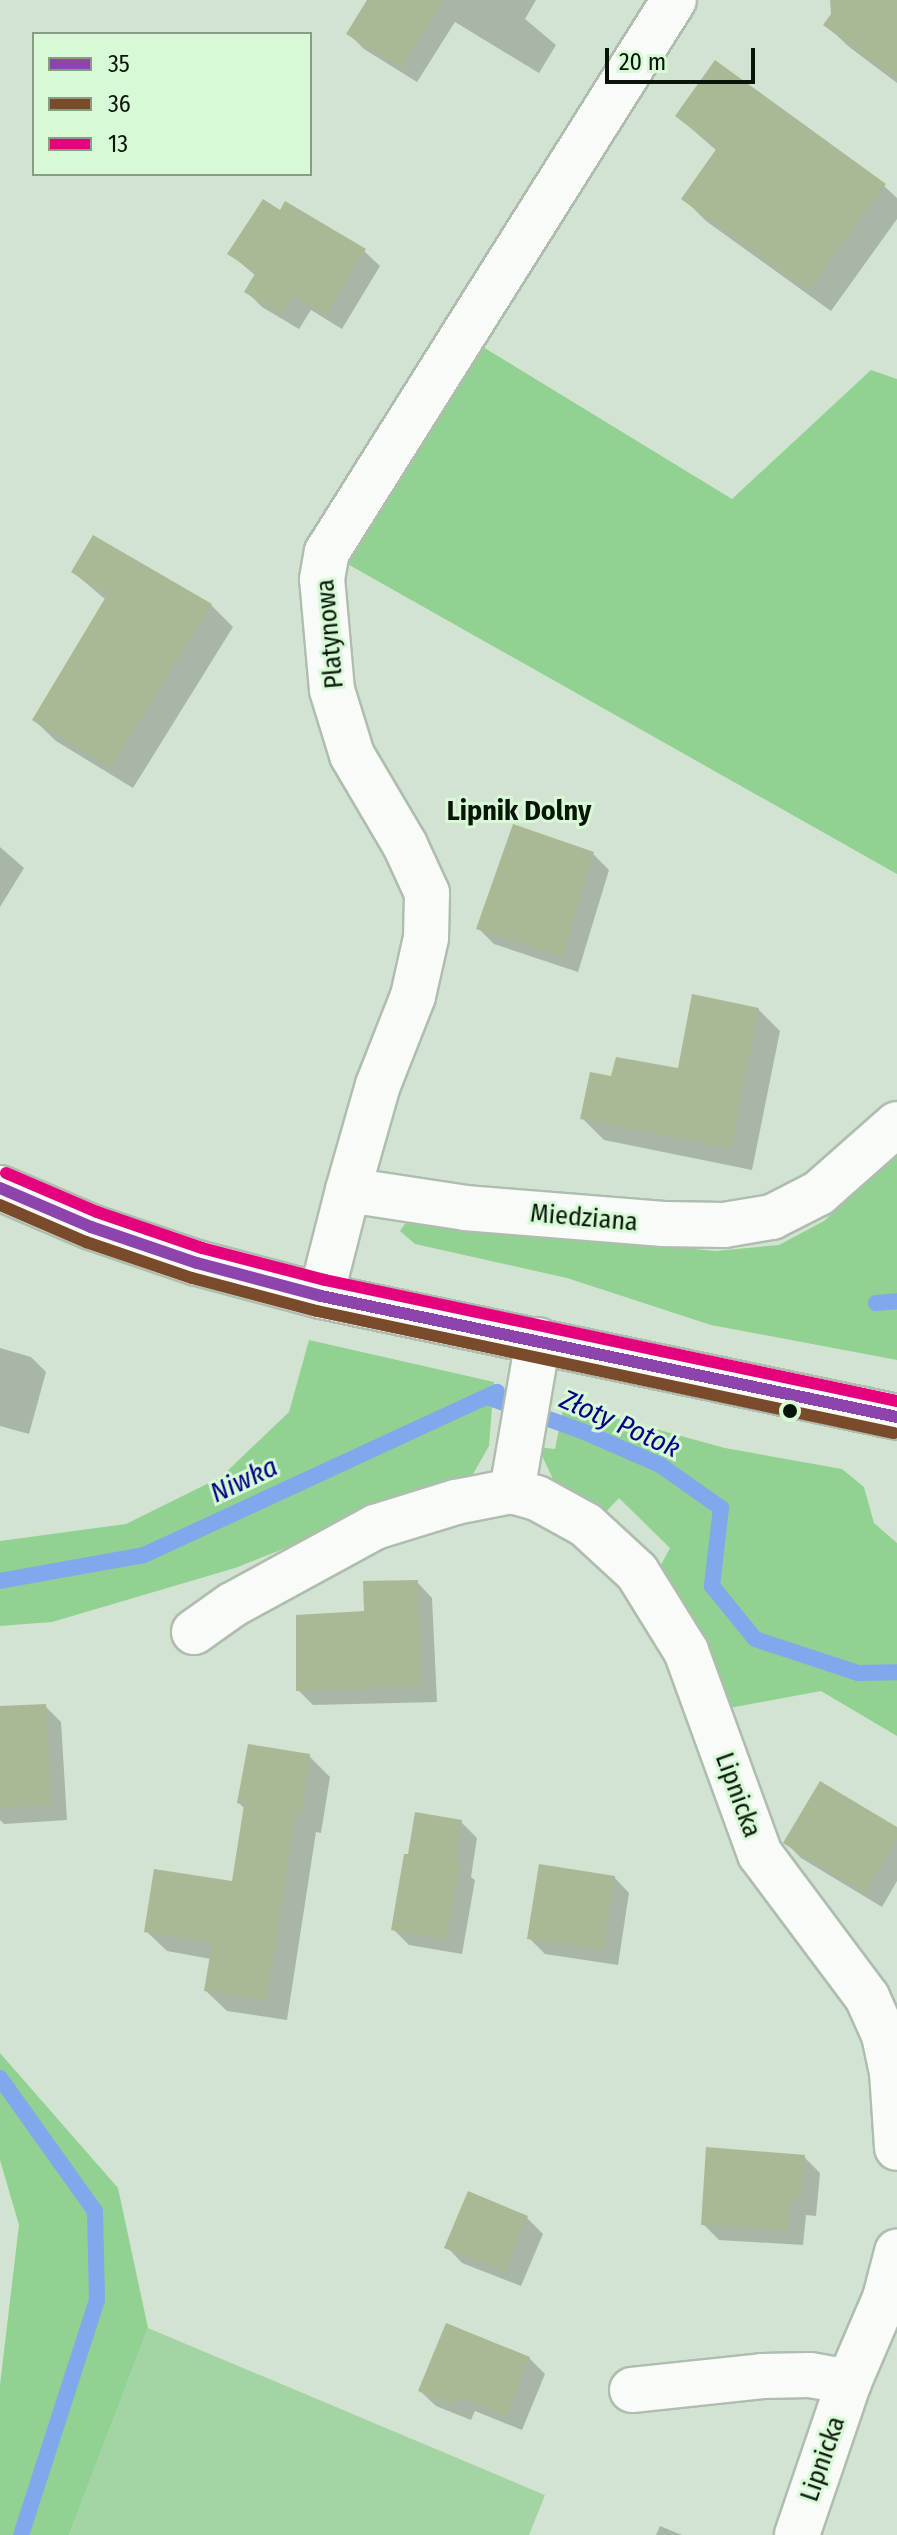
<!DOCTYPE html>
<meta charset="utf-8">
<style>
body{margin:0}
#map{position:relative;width:897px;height:2535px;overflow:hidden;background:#d2e4d1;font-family:"Fira Sans Condensed",sans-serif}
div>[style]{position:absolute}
.green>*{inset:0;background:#a4d3a4}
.forest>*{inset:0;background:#91d192}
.shadow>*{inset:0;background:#0003}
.stream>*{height:16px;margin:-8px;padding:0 8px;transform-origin:8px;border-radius:8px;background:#81a7ec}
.building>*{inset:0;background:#a9b996}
.roads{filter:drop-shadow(2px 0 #afbdae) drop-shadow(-2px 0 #afbdae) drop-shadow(0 2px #afbdae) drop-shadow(0 -2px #afbdae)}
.minor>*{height:44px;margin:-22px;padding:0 22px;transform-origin:22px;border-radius:22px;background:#f8fbf8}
.bus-1>*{height:12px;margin:-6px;padding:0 6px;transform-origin:6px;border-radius:6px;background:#8e44ad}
.bus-2>*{height:12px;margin:-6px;padding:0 6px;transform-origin:6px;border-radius:6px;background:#7a4b2a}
.bus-3>*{height:12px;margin:-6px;padding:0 6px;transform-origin:6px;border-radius:6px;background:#e5007d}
.dots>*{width:22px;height:22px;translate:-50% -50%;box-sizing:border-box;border:4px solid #d7f9d6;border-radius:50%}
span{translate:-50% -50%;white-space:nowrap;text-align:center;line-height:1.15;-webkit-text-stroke:6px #d7f9d6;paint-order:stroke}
.street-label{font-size:26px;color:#091509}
.neighbourhood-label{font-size:28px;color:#091509;font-weight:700}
.water-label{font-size:28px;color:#000087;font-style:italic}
.legend{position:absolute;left:32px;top:32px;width:280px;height:144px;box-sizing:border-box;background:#d7f9d6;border:2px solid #859e84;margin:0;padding:10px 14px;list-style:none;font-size:24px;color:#091509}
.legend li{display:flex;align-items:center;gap:16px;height:40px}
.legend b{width:40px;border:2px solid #859e84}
.scale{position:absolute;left:605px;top:48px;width:150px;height:36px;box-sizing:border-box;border:4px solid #091509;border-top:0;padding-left:10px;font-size:24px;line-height:28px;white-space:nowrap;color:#091509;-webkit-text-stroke:6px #d7f9d6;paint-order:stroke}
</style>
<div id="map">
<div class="green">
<i style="clip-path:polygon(148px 2328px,545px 2495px,529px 2535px,69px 2535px)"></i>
</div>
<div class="forest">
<i style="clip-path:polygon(478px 344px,732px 499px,871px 370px,897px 379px,897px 874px,344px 562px)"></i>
<i style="clip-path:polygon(897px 1155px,897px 1360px,711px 1325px,567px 1278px,415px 1244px,400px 1231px,407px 1221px,715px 1251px,779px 1245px,824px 1221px)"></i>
<i style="clip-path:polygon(309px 1340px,494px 1382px,489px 1446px,473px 1474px,235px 1568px,52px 1622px,0 1626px,0 1541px,126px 1524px,221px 1477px,289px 1412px)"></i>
<i style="clip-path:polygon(564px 1404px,725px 1448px,842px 1469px,864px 1487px,874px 1523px,897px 1543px,897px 1736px,821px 1691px,719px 1710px,655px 1576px,670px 1548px,619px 1498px,603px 1515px,558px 1490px,538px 1447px,555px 1449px)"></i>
<i style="clip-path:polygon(0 2053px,118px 2188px,148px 2328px,69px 2535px,0 2535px,0 2385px,19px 2225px,0 2160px)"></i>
</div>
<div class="shadow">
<i style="clip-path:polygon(370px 0,536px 0,525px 19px,556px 45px,539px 73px,455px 22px,417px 82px,364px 49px,349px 34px)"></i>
<i style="clip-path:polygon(832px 0,897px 0,897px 83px,848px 46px,826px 25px,834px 15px)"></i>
<i style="clip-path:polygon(677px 116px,884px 186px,897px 198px,897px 219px,831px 311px,706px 221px,684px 199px,717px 151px)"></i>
<i style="clip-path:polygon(280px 213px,364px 251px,380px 266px,342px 329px,311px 310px,299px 329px,262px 307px,246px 291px,256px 276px,230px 254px)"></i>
<i style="clip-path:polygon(73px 572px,211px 605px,233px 627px,133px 788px,56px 741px,34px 720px,106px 600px)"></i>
<i style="clip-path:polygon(0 847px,24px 868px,0 907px)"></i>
<i style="clip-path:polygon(593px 854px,609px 870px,578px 972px,494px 944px,478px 928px)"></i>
<i style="clip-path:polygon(758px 1009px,780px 1031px,752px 1170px,604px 1140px,583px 1119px,613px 1078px,680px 1071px)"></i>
<i style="clip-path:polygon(0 1348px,31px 1357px,46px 1372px,29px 1434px,0 1426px)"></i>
<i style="clip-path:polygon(417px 1582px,432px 1598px,437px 1702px,313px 1705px,298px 1690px)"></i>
<i style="clip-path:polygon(45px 1706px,61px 1722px,67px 1820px,4px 1824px,0 1820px,0 1708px)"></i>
<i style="clip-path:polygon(309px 1756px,330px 1777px,321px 1833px,316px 1832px,287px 2020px,227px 2011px,206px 1991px,211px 1959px,167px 1951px,146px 1931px,234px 1883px,245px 1809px,239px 1803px)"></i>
<i style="clip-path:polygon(461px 1822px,477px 1838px,471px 1877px,475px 1880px,462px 1954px,409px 1945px,393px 1929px)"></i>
<i style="clip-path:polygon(897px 1829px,897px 1881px,882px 1907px,801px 1858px,786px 1843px)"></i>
<i style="clip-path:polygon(614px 1877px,629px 1893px,618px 1965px,545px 1954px,529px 1938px)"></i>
<i style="clip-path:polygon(804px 2157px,820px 2173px,816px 2216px,806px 2215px,803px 2245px,719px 2240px,703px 2224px)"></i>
<i style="clip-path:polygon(469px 2194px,527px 2218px,543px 2234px,521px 2286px,462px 2263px,447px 2247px)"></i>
<i style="clip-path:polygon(529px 2358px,545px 2374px,522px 2430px,475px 2411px,471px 2420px,436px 2406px,420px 2391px)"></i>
<i style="clip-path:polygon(660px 2526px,682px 2535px,656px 2535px)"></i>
</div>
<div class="stream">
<i style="left:876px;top:1303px;width:21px;rotate:-5deg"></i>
<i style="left:487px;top:1397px;width:101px;rotate:19.7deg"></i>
<i style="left:582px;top:1431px;width:85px;rotate:23.6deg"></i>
<i style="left:660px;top:1465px;width:75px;rotate:35.2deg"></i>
<i style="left:721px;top:1508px;width:79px;rotate:96.6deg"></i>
<i style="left:712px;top:1586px;width:68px;rotate:50.9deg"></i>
<i style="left:755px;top:1639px;width:108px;rotate:18.3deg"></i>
<i style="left:858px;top:1673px;width:39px;rotate:-1deg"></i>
<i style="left:0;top:1581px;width:146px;rotate:-10.2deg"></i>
<i style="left:144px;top:1555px;width:389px;rotate:-24.8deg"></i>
<i style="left:0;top:2078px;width:163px;rotate:54.5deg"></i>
<i style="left:95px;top:2211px;width:89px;rotate:88.7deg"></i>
<i style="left:97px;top:2300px;width:247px;rotate:107.9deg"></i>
</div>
<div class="building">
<i style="clip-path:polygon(367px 0,444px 0,401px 68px,346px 34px)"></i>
<i style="clip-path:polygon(830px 0,897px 0,897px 79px,823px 25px,831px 14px)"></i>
<i style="clip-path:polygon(715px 60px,886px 184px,809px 291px,681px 199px,717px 148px,675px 116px)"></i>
<i style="clip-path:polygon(263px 199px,280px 210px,285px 201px,366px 249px,326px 315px,294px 296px,282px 315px,244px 292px,256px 272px,227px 254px)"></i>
<i style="clip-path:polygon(93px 535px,212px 604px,111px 768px,32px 720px,107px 595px,71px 572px)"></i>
<i style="clip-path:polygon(513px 824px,594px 852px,563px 957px,476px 929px)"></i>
<i style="clip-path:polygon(692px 994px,759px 1008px,731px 1149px,580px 1119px,590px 1072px,611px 1076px,616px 1057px,678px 1068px)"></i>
<i style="clip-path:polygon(418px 1580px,422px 1687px,296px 1691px,296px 1615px,364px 1611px,363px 1581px)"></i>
<i style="clip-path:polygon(46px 1704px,52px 1805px,0 1808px,0 1706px)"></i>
<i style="clip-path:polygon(248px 1744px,310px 1754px,301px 1814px,296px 1813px,267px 2001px,204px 1991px,212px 1943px,144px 1932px,154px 1869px,232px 1881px,244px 1805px,237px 1803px)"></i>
<i style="clip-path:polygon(820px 1781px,897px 1827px,897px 1839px,865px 1893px,783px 1843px)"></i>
<i style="clip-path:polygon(415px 1812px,462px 1820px,456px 1862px,460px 1863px,447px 1940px,391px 1930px,404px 1854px,408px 1854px)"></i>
<i style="clip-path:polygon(539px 1864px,615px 1876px,603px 1950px,527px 1939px)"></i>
<i style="clip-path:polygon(706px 2147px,805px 2155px,801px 2201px,790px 2200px,788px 2231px,701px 2225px)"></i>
<i style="clip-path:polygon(468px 2191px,528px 2216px,505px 2272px,444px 2248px)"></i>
<i style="clip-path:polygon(446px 2323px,530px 2357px,506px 2416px,459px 2397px,455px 2406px,418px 2391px)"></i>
</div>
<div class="roads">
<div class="minor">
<i style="left:0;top:1188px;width:99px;rotate:23.2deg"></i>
<i style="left:91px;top:1227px;width:112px;rotate:18.8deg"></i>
<i style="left:197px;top:1263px;width:128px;rotate:14.9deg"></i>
<i style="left:321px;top:1296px;width:589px;rotate:11.86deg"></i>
<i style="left:348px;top:1190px;width:109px;rotate:-74.1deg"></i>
<i style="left:378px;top:1085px;width:96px;rotate:-68.5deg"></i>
<i style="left:413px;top:996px;width:59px;rotate:-77.4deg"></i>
<i style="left:426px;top:938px;width:45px;rotate:-88.7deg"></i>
<i style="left:427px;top:893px;width:53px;rotate:-114.6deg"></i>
<i style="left:405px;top:845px;width:104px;rotate:-120.5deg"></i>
<i style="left:352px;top:755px;width:68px;rotate:-107.1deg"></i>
<i style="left:332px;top:690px;width:111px;rotate:-95.1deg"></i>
<i style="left:322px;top:579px;width:27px;rotate:-80deg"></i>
<i style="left:327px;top:552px;width:652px;rotate:-57.85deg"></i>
<i style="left:321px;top:1296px;width:109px;rotate:-75.7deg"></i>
<i style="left:348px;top:1190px;width:118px;rotate:8.7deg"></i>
<i style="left:465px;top:1208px;width:199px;rotate:4.6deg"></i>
<i style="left:663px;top:1224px;width:61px;rotate:0.9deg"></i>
<i style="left:724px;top:1225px;width:49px;rotate:-9.5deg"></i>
<i style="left:772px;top:1217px;width:53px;rotate:-27.1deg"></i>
<i style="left:819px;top:1193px;width:104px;rotate:-41.5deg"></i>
<i style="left:512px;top:1491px;width:153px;rotate:-80.2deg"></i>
<i style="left:194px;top:1632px;width:47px;rotate:-35.4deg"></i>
<i style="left:232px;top:1605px;width:163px;rotate:-28.6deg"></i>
<i style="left:375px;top:1527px;width:85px;rotate:-17.2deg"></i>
<i style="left:456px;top:1502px;width:57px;rotate:-11.1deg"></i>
<i style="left:512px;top:1491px;width:26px;rotate:16deg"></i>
<i style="left:537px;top:1498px;width:56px;rotate:28.9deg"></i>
<i style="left:586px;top:1525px;width:69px;rotate:42.7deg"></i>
<i style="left:637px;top:1572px;width:93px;rotate:58.2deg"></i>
<i style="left:686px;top:1651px;width:216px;rotate:70deg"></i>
<i style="left:760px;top:1854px;width:179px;rotate:53.2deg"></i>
<i style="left:867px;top:1997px;width:42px;rotate:65.9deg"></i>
<i style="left:884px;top:2035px;width:38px;rotate:78deg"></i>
<i style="left:892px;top:2072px;width:76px;rotate:86.2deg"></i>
<i style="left:849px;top:2382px;width:91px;rotate:-66.8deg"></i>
<i style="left:885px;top:2298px;width:48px;rotate:-75.4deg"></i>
<i style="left:632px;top:2390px;width:131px;rotate:-6.1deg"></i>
<i style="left:762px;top:2376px;width:48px;rotate:-1.2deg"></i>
<i style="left:810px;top:2375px;width:40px;rotate:10deg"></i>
<i style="left:849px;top:2382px;width:162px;rotate:108.8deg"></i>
</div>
</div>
<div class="bus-1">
<i style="left:0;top:1188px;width:99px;rotate:23.2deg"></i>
<i style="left:91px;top:1227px;width:112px;rotate:18.8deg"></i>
<i style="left:197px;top:1263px;width:128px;rotate:14.9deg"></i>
<i style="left:321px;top:1296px;width:589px;rotate:11.86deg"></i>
</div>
<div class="bus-2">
<i style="left:0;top:1205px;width:94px;rotate:23.3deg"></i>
<i style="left:86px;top:1242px;width:112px;rotate:18.8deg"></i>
<i style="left:192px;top:1278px;width:129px;rotate:14.8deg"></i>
<i style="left:317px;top:1311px;width:590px;rotate:11.94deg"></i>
</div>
<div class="bus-3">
<i style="left:6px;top:1173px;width:99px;rotate:23.2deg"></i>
<i style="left:97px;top:1212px;width:111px;rotate:18.9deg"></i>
<i style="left:202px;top:1248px;width:127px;rotate:14.6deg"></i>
<i style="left:325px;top:1280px;width:585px;rotate:11.94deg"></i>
</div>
<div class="dots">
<i style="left:790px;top:1411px;background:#091509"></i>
</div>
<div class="street-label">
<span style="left:330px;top:634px;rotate:-95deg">Platynowa</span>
<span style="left:584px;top:1218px;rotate:5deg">Miedziana</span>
<span style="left:738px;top:1795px;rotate:70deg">Lipnicka</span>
<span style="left:823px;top:2459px;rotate:-71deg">Lipnicka</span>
</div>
<div class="neighbourhood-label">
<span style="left:519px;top:811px">Lipnik Dolny</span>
</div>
<div class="water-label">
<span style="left:620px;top:1424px;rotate:24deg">Złoty Potok</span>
<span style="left:244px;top:1480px;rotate:-25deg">Niwka</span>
</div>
<ul class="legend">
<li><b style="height:10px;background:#8e44ad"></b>35</li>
<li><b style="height:10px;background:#7a4b2a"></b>36</li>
<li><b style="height:10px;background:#e5007d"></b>13</li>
</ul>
<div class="scale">20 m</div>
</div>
